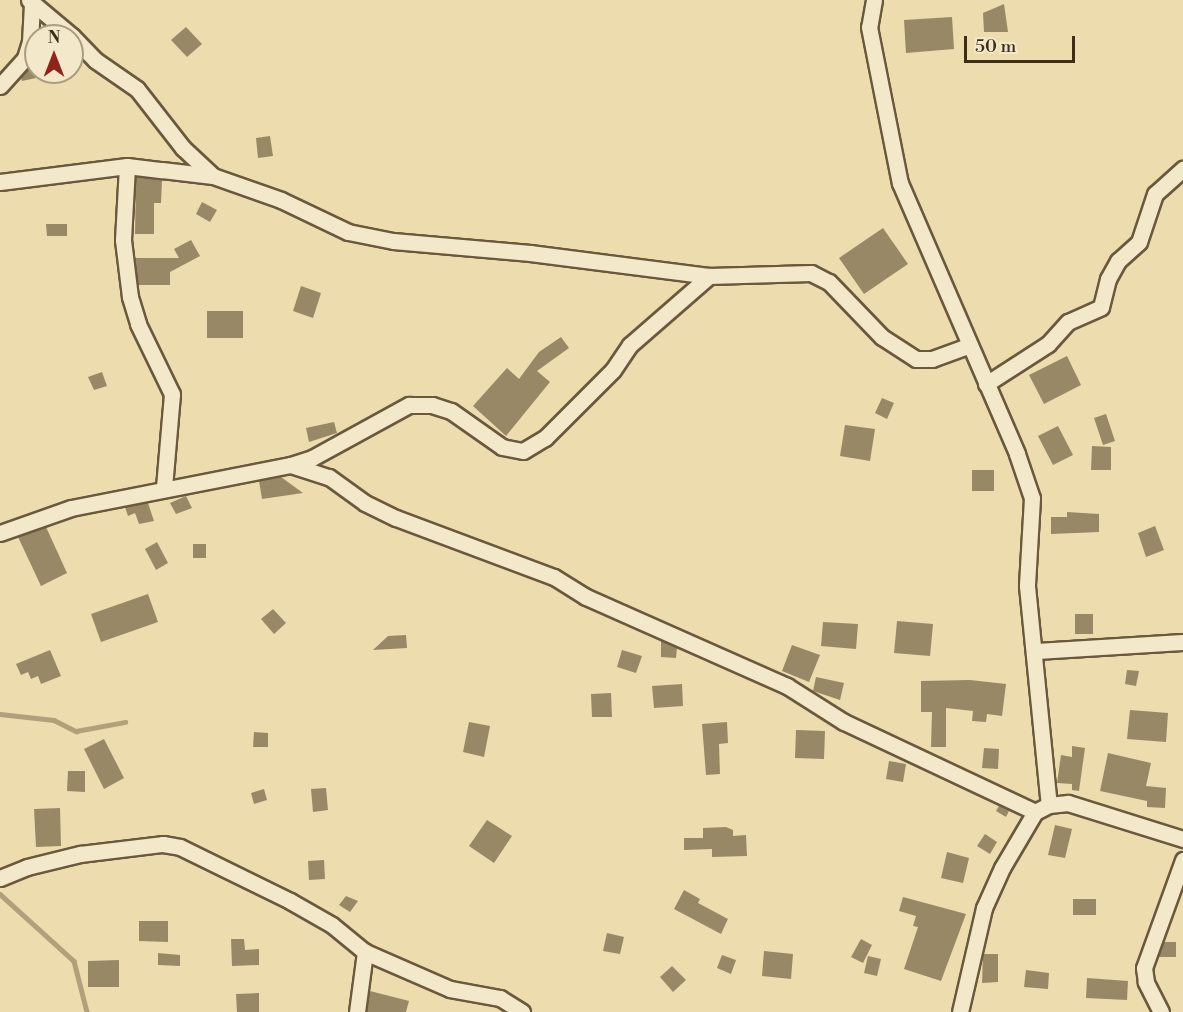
<!DOCTYPE html>
<style>
body{margin:0}
#map{position:relative;width:1183px;height:1012px;overflow:hidden;background:#eddcae;font-family:"Libre Bodoni",serif}
div>[style]{position:absolute}
.stream>*{height:4.5px;margin:-2.25px;padding:0 2.25px;transform-origin:2.25px;border-radius:2.25px;background:#b2a07b}
.building>*{inset:0;background:#986}
.roads{filter:drop-shadow(2px 0 #6a593d) drop-shadow(-2px 0 #6a593d) drop-shadow(0 2px #6a593d) drop-shadow(0 -2px #6a593d)}
.street>*{height:15px;margin:-7.5px;padding:0 7.5px;transform-origin:7.5px;border-radius:7.5px;background:#f3e8ca}
span{translate:-50% -50%;white-space:nowrap;text-align:center;line-height:1.15;-webkit-text-stroke:4.5px #f3e8ca;paint-order:stroke}
.north{position:absolute;left:24px;top:24px;width:60px;height:60px;box-sizing:border-box;background:#f3e8ca;border:2px solid #ab9d82;border-radius:50%;rotate:0deg;font-size:16px;font-weight:700;line-height:24px;text-align:center;color:#3f2d17}
.north::after{content:'';display:block;margin:auto;width:21px;height:27px;background:#8f2418;clip-path:polygon(50% 0,100% 100%,50% 72%,0 100%)}
.scale{position:absolute;left:964px;top:36px;width:111px;height:27px;box-sizing:border-box;border:3px solid #3f2d17;border-top:0;padding-left:8px;font-size:18px;line-height:21px;white-space:nowrap;color:#3f2d17;-webkit-text-stroke:4px #f3e8ca;paint-order:stroke}
</style>
<div id="map">
<div class="stream">
<i style="left:0;top:714px;width:54px;rotate:6.3deg"></i>
<i style="left:54px;top:720px;width:25px;rotate:27deg"></i>
<i style="left:76px;top:731px;width:50px;rotate:-10.4deg"></i>
<i style="left:0;top:894px;width:100px;rotate:42.2deg"></i>
<i style="left:74px;top:961px;width:53px;rotate:75.7deg"></i>
</div>
<div class="building">
<i style="clip-path:polygon(1004px 4px,1008px 32px,984px 32px,983px 13px)"></i>
<i style="clip-path:polygon(952px 17px,954px 49px,906px 53px,904px 20px)"></i>
<i style="clip-path:polygon(186px 27px,202px 44px,187px 57px,171px 40px)"></i>
<i style="clip-path:polygon(36px 64px,36px 78px,22px 81px,21px 77px)"></i>
<i style="clip-path:polygon(270px 136px,273px 156px,258px 158px,256px 138px)"></i>
<i style="clip-path:polygon(136px 177px,162px 180px,161px 203px,154px 203px,154px 234px,135px 234px)"></i>
<i style="clip-path:polygon(202px 202px,217px 210px,210px 222px,196px 214px)"></i>
<i style="clip-path:polygon(46px 224px,67px 224px,67px 236px,47px 236px)"></i>
<i style="clip-path:polygon(883px 228px,908px 264px,864px 294px,839px 258px)"></i>
<i style="clip-path:polygon(191px 240px,200px 256px,170px 272px,170px 285px,138px 285px,135px 258px,179px 258px,174px 249px)"></i>
<i style="clip-path:polygon(301px 286px,321px 293px,313px 318px,293px 311px)"></i>
<i style="clip-path:polygon(207px 311px,243px 311px,243px 338px,207px 338px)"></i>
<i style="clip-path:polygon(561px 337px,569px 348px,537px 371px,550px 382px,506px 436px,473px 406px,507px 368px,519px 379px,539px 352px)"></i>
<i style="clip-path:polygon(1067px 356px,1081px 385px,1044px 404px,1029px 375px)"></i>
<i style="clip-path:polygon(102px 372px,107px 386px,94px 390px,88px 377px)"></i>
<i style="clip-path:polygon(882px 398px,894px 403px,887px 419px,875px 413px)"></i>
<i style="clip-path:polygon(1106px 414px,1115px 441px,1103px 445px,1094px 418px)"></i>
<i style="clip-path:polygon(334px 422px,337px 433px,309px 442px,306px 428px)"></i>
<i style="clip-path:polygon(845px 425px,875px 429px,870px 461px,840px 456px)"></i>
<i style="clip-path:polygon(1058px 426px,1073px 455px,1053px 465px,1038px 436px)"></i>
<i style="clip-path:polygon(1092px 446px,1111px 447px,1111px 470px,1091px 470px)"></i>
<i style="clip-path:polygon(972px 470px,994px 470px,994px 491px,972px 491px)"></i>
<i style="clip-path:polygon(281px 477px,303px 493px,262px 499px,259px 481px)"></i>
<i style="clip-path:polygon(186px 496px,192px 508px,176px 514px,170px 503px)"></i>
<i style="clip-path:polygon(148px 503px,154px 521px,139px 524px,135px 513px,128px 516px,125px 507px)"></i>
<i style="clip-path:polygon(1067px 512px,1099px 514px,1099px 532px,1051px 534px,1051px 517px,1067px 517px)"></i>
<i style="clip-path:polygon(1155px 526px,1164px 550px,1146px 557px,1138px 533px)"></i>
<i style="clip-path:polygon(46px 527px,67px 573px,41px 586px,18px 537px)"></i>
<i style="clip-path:polygon(157px 542px,168px 563px,156px 570px,145px 549px)"></i>
<i style="clip-path:polygon(193px 544px,206px 544px,206px 558px,193px 558px)"></i>
<i style="clip-path:polygon(148px 594px,158px 622px,101px 642px,91px 614px)"></i>
<i style="clip-path:polygon(273px 609px,286px 623px,274px 634px,261px 619px)"></i>
<i style="clip-path:polygon(1075px 614px,1093px 614px,1093px 634px,1075px 634px)"></i>
<i style="clip-path:polygon(897px 621px,933px 624px,930px 656px,894px 653px)"></i>
<i style="clip-path:polygon(823px 622px,858px 624px,856px 649px,821px 646px)"></i>
<i style="clip-path:polygon(406px 635px,407px 648px,373px 650px,388px 636px)"></i>
<i style="clip-path:polygon(661px 641px,677px 648px,676px 658px,661px 657px)"></i>
<i style="clip-path:polygon(792px 645px,820px 655px,809px 682px,782px 671px)"></i>
<i style="clip-path:polygon(50px 650px,61px 676px,41px 684px,38px 676px,31px 679px,28px 672px,21px 675px,16px 664px)"></i>
<i style="clip-path:polygon(622px 650px,642px 656px,636px 673px,617px 667px)"></i>
<i style="clip-path:polygon(1127px 670px,1139px 671px,1136px 686px,1125px 684px)"></i>
<i style="clip-path:polygon(816px 677px,844px 683px,840px 700px,813px 691px)"></i>
<i style="clip-path:polygon(970px 680px,1006px 684px,1002px 716px,987px 714px,986px 722px,972px 721px,973px 711px,946px 708px,946px 747px,931px 747px,932px 712px,921px 712px,921px 681px)"></i>
<i style="clip-path:polygon(682px 684px,683px 706px,654px 708px,652px 686px)"></i>
<i style="clip-path:polygon(611px 693px,612px 717px,592px 717px,591px 694px)"></i>
<i style="clip-path:polygon(1130px 710px,1168px 713px,1166px 742px,1127px 739px)"></i>
<i style="clip-path:polygon(469px 722px,490px 726px,484px 757px,463px 752px)"></i>
<i style="clip-path:polygon(727px 722px,728px 743px,719px 744px,720px 774px,706px 775px,702px 724px)"></i>
<i style="clip-path:polygon(796px 730px,825px 731px,824px 759px,795px 758px)"></i>
<i style="clip-path:polygon(254px 732px,268px 733px,268px 747px,253px 747px)"></i>
<i style="clip-path:polygon(104px 739px,124px 778px,104px 789px,84px 749px)"></i>
<i style="clip-path:polygon(1072px 746px,1085px 748px,1079px 791px,1072px 790px,1072px 784px,1057px 783px,1061px 755px,1072px 757px)"></i>
<i style="clip-path:polygon(984px 748px,999px 749px,998px 769px,982px 768px)"></i>
<i style="clip-path:polygon(1108px 753px,1151px 763px,1146px 786px,1166px 788px,1165px 808px,1147px 807px,1147px 801px,1100px 791px)"></i>
<i style="clip-path:polygon(889px 761px,906px 764px,903px 782px,886px 779px)"></i>
<i style="clip-path:polygon(68px 771px,85px 771px,85px 792px,67px 791px)"></i>
<i style="clip-path:polygon(326px 788px,328px 810px,313px 812px,311px 789px)"></i>
<i style="clip-path:polygon(264px 789px,267px 800px,254px 804px,251px 793px)"></i>
<i style="clip-path:polygon(999px 806px,1009px 811px,1006px 817px,996px 811px)"></i>
<i style="clip-path:polygon(60px 808px,61px 846px,36px 847px,34px 809px)"></i>
<i style="clip-path:polygon(487px 820px,512px 836px,494px 863px,469px 846px)"></i>
<i style="clip-path:polygon(1055px 825px,1072px 829px,1065px 858px,1048px 855px)"></i>
<i style="clip-path:polygon(726px 827px,733px 830px,733px 836px,746px 835px,747px 856px,712px 857px,712px 849px,684px 850px,684px 838px,703px 838px,703px 828px)"></i>
<i style="clip-path:polygon(985px 834px,997px 842px,990px 854px,977px 846px)"></i>
<i style="clip-path:polygon(947px 852px,969px 858px,963px 883px,941px 878px)"></i>
<i style="clip-path:polygon(324px 860px,325px 879px,309px 880px,308px 861px)"></i>
<i style="clip-path:polygon(684px 890px,700px 899px,698px 903px,728px 919px,721px 934px,674px 909px)"></i>
<i style="clip-path:polygon(346px 896px,358px 901px,350px 912px,339px 905px)"></i>
<i style="clip-path:polygon(903px 897px,966px 914px,941px 981px,904px 969px,918px 927px,913px 926px,916px 916px,899px 911px)"></i>
<i style="clip-path:polygon(1073px 899px,1096px 899px,1096px 915px,1073px 915px)"></i>
<i style="clip-path:polygon(139px 921px,168px 921px,168px 942px,139px 941px)"></i>
<i style="clip-path:polygon(607px 933px,624px 937px,620px 954px,603px 951px)"></i>
<i style="clip-path:polygon(231px 939px,244px 939px,245px 950px,259px 949px,259px 965px,232px 966px)"></i>
<i style="clip-path:polygon(861px 939px,872px 945px,863px 963px,851px 957px)"></i>
<i style="clip-path:polygon(1164px 942px,1176px 942px,1176px 957px,1158px 957px)"></i>
<i style="clip-path:polygon(764px 951px,793px 954px,791px 979px,762px 976px)"></i>
<i style="clip-path:polygon(158px 953px,180px 955px,180px 966px,158px 965px)"></i>
<i style="clip-path:polygon(983px 954px,998px 954px,998px 982px,982px 983px)"></i>
<i style="clip-path:polygon(722px 955px,736px 960px,731px 974px,717px 968px)"></i>
<i style="clip-path:polygon(868px 956px,881px 959px,877px 976px,864px 973px)"></i>
<i style="clip-path:polygon(119px 960px,119px 987px,88px 987px,88px 961px)"></i>
<i style="clip-path:polygon(672px 966px,686px 980px,673px 992px,660px 977px)"></i>
<i style="clip-path:polygon(1026px 970px,1049px 973px,1048px 989px,1024px 987px)"></i>
<i style="clip-path:polygon(1087px 978px,1128px 981px,1127px 1000px,1086px 998px)"></i>
<i style="clip-path:polygon(370px 991px,409px 1001px,406px 1012px,367px 1012px)"></i>
<i style="clip-path:polygon(259px 993px,259px 1012px,237px 1012px,236px 994px)"></i>
</div>
<div class="roads">
<div class="street">
<i style="left:29px;top:0;width:56px;rotate:39.9deg"></i>
<i style="left:874px;top:0;width:27px;rotate:100deg"></i>
<i style="left:869px;top:27px;width:159px;rotate:78.8deg"></i>
<i style="left:900px;top:183px;width:295px;rotate:66.6deg"></i>
<i style="left:1017px;top:454px;width:46px;rotate:71.2deg"></i>
<i style="left:1032px;top:498px;width:88px;rotate:93.3deg"></i>
<i style="left:1027px;top:586px;width:220px;rotate:84.3deg"></i>
<i style="left:72px;top:36px;width:33px;rotate:46deg"></i>
<i style="left:95px;top:60px;width:51px;rotate:34.6deg"></i>
<i style="left:137px;top:89px;width:75px;rotate:52.1deg"></i>
<i style="left:183px;top:148px;width:41px;rotate:43deg"></i>
<i style="left:0;top:86px;width:38px;rotate:-48deg"></i>
<i style="left:25px;top:58px;width:17px;rotate:-73deg"></i>
<i style="left:30px;top:42px;width:39px;rotate:-87deg"></i>
<i style="left:127px;top:166px;width:74px;rotate:93.1deg"></i>
<i style="left:123px;top:240px;width:57px;rotate:83deg"></i>
<i style="left:130px;top:297px;width:28px;rotate:73deg"></i>
<i style="left:138px;top:324px;width:78px;rotate:64.1deg"></i>
<i style="left:172px;top:394px;width:94px;rotate:94.9deg"></i>
<i style="left:0;top:182px;width:128px;rotate:-7.2deg"></i>
<i style="left:127px;top:166px;width:35px;rotate:7deg"></i>
<i style="left:162px;top:170px;width:51px;rotate:6.7deg"></i>
<i style="left:213px;top:176px;width:72px;rotate:19.4deg"></i>
<i style="left:281px;top:200px;width:74px;rotate:25.5deg"></i>
<i style="left:348px;top:232px;width:46px;rotate:11.3deg"></i>
<i style="left:393px;top:241px;width:138px;rotate:5deg"></i>
<i style="left:530px;top:253px;width:180px;rotate:7.3deg"></i>
<i style="left:709px;top:276px;width:102px;rotate:-1.7deg"></i>
<i style="left:811px;top:273px;width:20px;rotate:27deg"></i>
<i style="left:829px;top:282px;width:76px;rotate:46.1deg"></i>
<i style="left:882px;top:337px;width:40px;rotate:32.9deg"></i>
<i style="left:916px;top:359px;width:16px"></i>
<i style="left:932px;top:359px;width:38px;rotate:-20deg"></i>
<i style="left:986px;top:384px;width:74px;rotate:-32.8deg"></i>
<i style="left:1048px;top:344px;width:30px;rotate:-48deg"></i>
<i style="left:1068px;top:322px;width:36px;rotate:-24deg"></i>
<i style="left:1101px;top:307px;width:29px;rotate:-76deg"></i>
<i style="left:1108px;top:279px;width:21px;rotate:-61deg"></i>
<i style="left:1118px;top:261px;width:28px;rotate:-42deg"></i>
<i style="left:1139px;top:242px;width:51px;rotate:-71.6deg"></i>
<i style="left:1155px;top:194px;width:38px;rotate:-42deg"></i>
<i style="left:291px;top:465px;width:40px;rotate:18deg"></i>
<i style="left:329px;top:477px;width:44px;rotate:35.8deg"></i>
<i style="left:365px;top:503px;width:34px;rotate:26deg"></i>
<i style="left:396px;top:518px;width:169px;rotate:20.5deg"></i>
<i style="left:554px;top:577px;width:38px;rotate:32deg"></i>
<i style="left:586px;top:597px;width:220px;rotate:23.9deg"></i>
<i style="left:787px;top:686px;width:67px;rotate:32.3deg"></i>
<i style="left:844px;top:722px;width:211px;rotate:25.2deg"></i>
<i style="left:0;top:533px;width:75px;rotate:-19.4deg"></i>
<i style="left:71px;top:508px;width:224px;rotate:-11.1deg"></i>
<i style="left:291px;top:465px;width:22px;rotate:-18deg"></i>
<i style="left:312px;top:458px;width:111px;rotate:-28.7deg"></i>
<i style="left:409px;top:405px;width:23px"></i>
<i style="left:432px;top:405px;width:20px;rotate:18deg"></i>
<i style="left:451px;top:411px;width:62px;rotate:35.2deg"></i>
<i style="left:502px;top:447px;width:21px;rotate:11deg"></i>
<i style="left:523px;top:451px;width:26px;rotate:-31deg"></i>
<i style="left:545px;top:438px;width:96px;rotate:-45deg"></i>
<i style="left:613px;top:370px;width:30px;rotate:-56deg"></i>
<i style="left:630px;top:345px;width:105px;rotate:-41.1deg"></i>
<i style="left:1036px;top:651px;width:147px;rotate:-3.5deg"></i>
<i style="left:0;top:878px;width:29px;rotate:-22deg"></i>
<i style="left:27px;top:867px;width:55px;rotate:-13.8deg"></i>
<i style="left:80px;top:854px;width:84px;rotate:-6.9deg"></i>
<i style="left:163px;top:844px;width:17px;rotate:10deg"></i>
<i style="left:180px;top:847px;width:123px;rotate:26.1deg"></i>
<i style="left:290px;top:901px;width:48px;rotate:29.7deg"></i>
<i style="left:332px;top:925px;width:43px;rotate:39.3deg"></i>
<i style="left:365px;top:952px;width:93px;rotate:23.5deg"></i>
<i style="left:450px;top:989px;width:51px;rotate:10.2deg"></i>
<i style="left:500px;top:998px;width:26px;rotate:32deg"></i>
<i style="left:357px;top:1012px;width:61px;rotate:-82.4deg"></i>
<i style="left:960px;top:1012px;width:107px;rotate:-77deg"></i>
<i style="left:984px;top:908px;width:44px;rotate:-65.8deg"></i>
<i style="left:1002px;top:868px;width:65px;rotate:-59.5deg"></i>
<i style="left:1035px;top:812px;width:16px;rotate:-27deg"></i>
<i style="left:1049px;top:805px;width:19px;rotate:-6deg"></i>
<i style="left:1068px;top:803px;width:121px;rotate:17.4deg"></i>
<i style="left:1161px;top:1012px;width:34px;rotate:-117deg"></i>
<i style="left:1146px;top:982px;width:14px;rotate:-98deg"></i>
<i style="left:1144px;top:968px;width:115px;rotate:-70.1deg"></i>
</div>
</div>
<div class="north">N</div>
<div class="scale">50 m</div>
</div>
